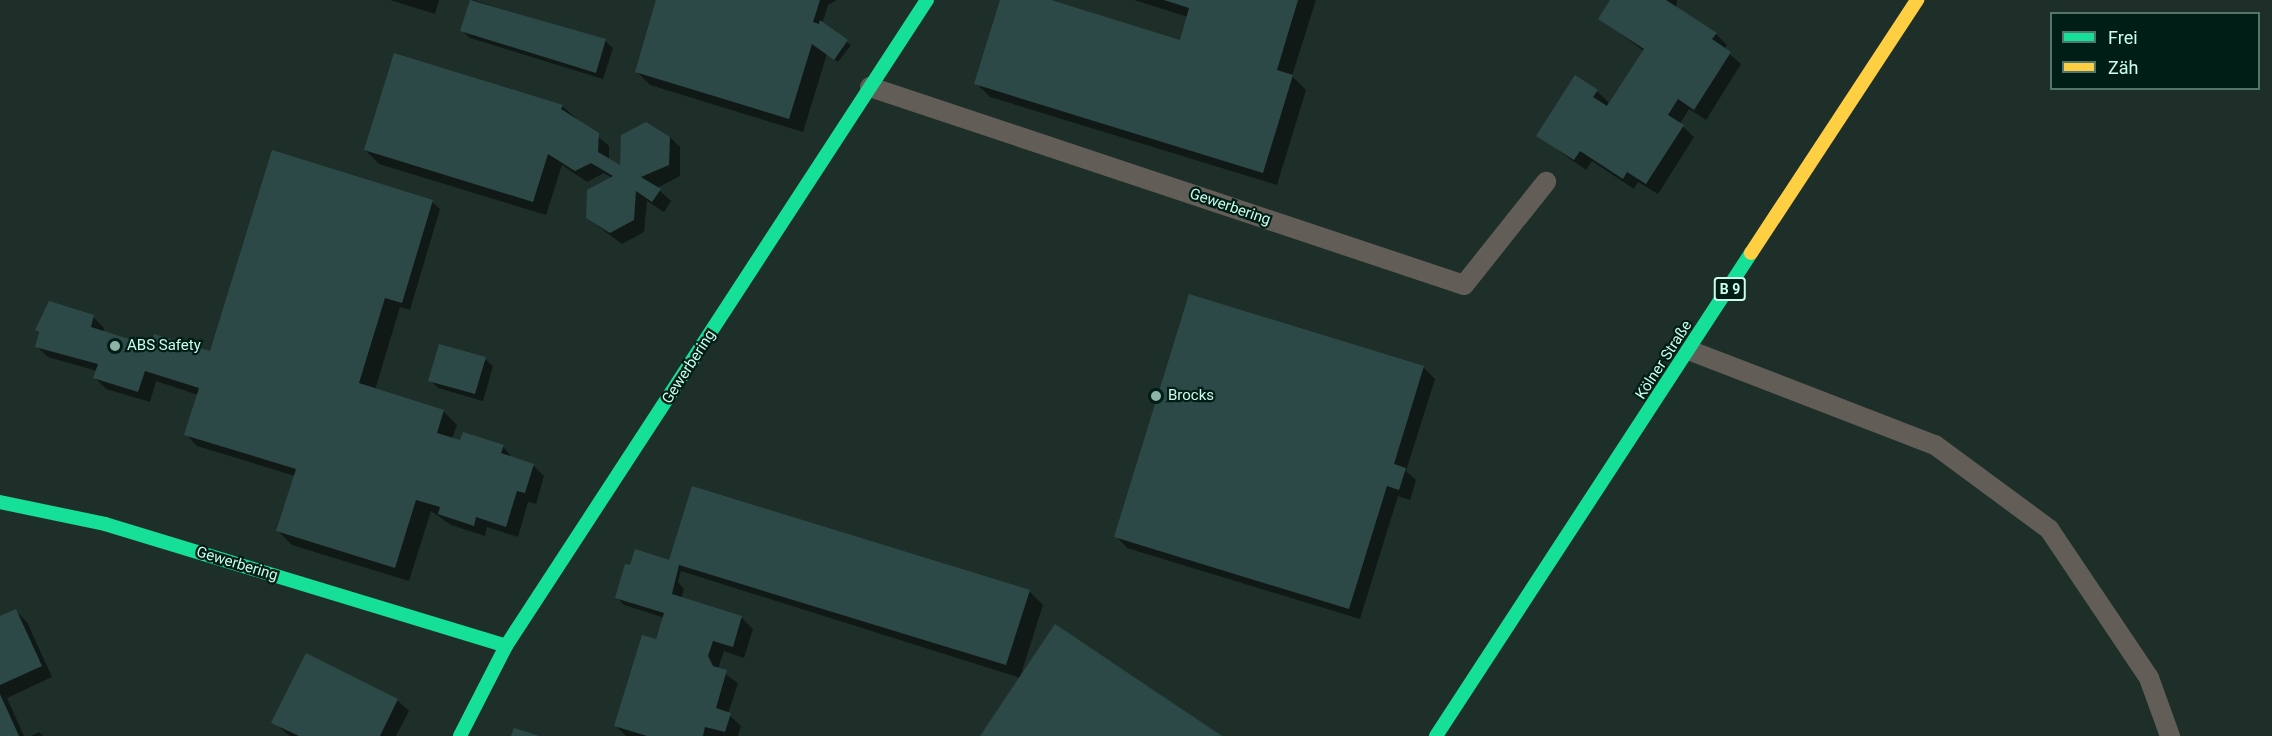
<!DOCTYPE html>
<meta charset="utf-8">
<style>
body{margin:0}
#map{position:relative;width:2272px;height:736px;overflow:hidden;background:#1e2f2a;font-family:Roboto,sans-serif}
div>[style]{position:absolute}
.shadow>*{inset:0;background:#0007}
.building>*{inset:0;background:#2d4947}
.lane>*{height:20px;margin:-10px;padding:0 10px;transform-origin:10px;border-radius:10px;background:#625e57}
.fast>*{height:14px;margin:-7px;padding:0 7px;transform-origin:7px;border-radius:7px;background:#16e098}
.slow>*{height:14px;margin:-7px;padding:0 7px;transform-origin:7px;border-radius:7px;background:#ffcf43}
.dots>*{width:16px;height:16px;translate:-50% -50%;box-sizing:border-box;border:3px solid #001e16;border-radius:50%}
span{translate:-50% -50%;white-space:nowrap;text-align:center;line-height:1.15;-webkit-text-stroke:4.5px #001e16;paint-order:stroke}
.shield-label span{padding:2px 4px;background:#001e16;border:2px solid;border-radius:4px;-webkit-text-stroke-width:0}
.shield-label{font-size:14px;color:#cbfcec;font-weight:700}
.street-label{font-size:15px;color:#cbfcec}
.poi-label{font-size:15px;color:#cbfcec}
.left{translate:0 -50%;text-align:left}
.legend{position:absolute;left:2050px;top:12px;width:210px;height:78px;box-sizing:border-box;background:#001e16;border:2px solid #51776c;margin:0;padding:8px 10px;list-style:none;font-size:18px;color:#cbfcec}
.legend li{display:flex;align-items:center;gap:12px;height:30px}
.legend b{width:30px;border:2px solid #51776c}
</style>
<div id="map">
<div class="shadow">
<i style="clip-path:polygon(390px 0,439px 0,435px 14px)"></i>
<i style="clip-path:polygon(473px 0,605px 41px,613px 48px,603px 79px,470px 38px,462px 31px)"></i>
<i style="clip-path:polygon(658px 0,837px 0,828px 5px,822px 24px,851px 45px,838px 62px,827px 54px,803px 132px,650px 85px,636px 71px)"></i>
<i style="clip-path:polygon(1002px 0,1046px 0,1181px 41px,1188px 17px,1134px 0,1316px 0,1292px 76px,1306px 90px,1277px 185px,990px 97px,976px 83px)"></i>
<i style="clip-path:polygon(1612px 0,1677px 0,1676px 8px,1716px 34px,1727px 45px,1724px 49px,1741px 64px,1706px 120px,1689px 109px,1680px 124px,1694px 137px,1658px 194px,1638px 182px,1634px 189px,1592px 161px,1586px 170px,1538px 136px,1597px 91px,1608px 102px,1607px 108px,1644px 51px,1600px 19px)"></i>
<i style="clip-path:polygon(562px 106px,609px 146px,609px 160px,621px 168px,669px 136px,680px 147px,680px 176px,657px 188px,671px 201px,664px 212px,647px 201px,644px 232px,622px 244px,587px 218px,612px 178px,604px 173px,587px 182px,562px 165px,546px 215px,379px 164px,365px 150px)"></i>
<i style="clip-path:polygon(432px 202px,440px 209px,410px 310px,400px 307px,375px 390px,443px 411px,457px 425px,452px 439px,503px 446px,513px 459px,533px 465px,544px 476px,536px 504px,528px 502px,518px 537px,487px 527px,485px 536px,451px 525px,431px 511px,409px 581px,292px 545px,278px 531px,295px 476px,197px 446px,186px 434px,198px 395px,156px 381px,150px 402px,106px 389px,95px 378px,97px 371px,48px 357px,36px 346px,41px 317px,93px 317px,104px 328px,103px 333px,152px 348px,211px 353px)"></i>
<i style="clip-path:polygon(485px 359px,493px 366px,483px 401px,438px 388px,430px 380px)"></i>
<i style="clip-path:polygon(1424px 368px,1435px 379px,1406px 471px,1416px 480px,1410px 500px,1398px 496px,1360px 619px,1127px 548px,1116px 536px)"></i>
<i style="clip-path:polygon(670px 563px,1029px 591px,1043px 605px,1020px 677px,1219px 736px,981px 736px,1020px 678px,681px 571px,678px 582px,684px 589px,681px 599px,741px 617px,753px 629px,744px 658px,724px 651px,718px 669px,738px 683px,728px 714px,741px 726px,738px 736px,626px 736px,616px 726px,665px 618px,624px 605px,617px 597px)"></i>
<i style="clip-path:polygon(16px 611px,27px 622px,52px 677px,7px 698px,24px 736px,0 736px,0 618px)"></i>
<i style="clip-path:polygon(397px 700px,409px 711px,396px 736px,290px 736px,273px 722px)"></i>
<i style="clip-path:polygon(39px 732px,43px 736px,31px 736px)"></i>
</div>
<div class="building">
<i style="clip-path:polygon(470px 0,606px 39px,596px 73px,460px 31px)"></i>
<i style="clip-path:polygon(656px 0,820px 0,813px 22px,819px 24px,820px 20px,848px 40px,834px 60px,812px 44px,789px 119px,635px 72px)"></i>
<i style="clip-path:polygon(1000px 0,1051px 0,1180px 40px,1189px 8px,1164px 0,1298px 0,1277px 70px,1293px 75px,1263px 173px,974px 84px)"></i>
<i style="clip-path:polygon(1610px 0,1666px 0,1717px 33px,1712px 39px,1731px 52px,1694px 110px,1678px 99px,1668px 115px,1684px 125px,1646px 184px,1627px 172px,1623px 179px,1580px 151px,1574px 160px,1536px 136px,1575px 75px,1598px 90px,1593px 97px,1607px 106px,1644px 49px,1598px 19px)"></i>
<i style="clip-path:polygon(394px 53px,563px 105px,561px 109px,599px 133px,598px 152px,620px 165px,621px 135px,646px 122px,670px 137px,669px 165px,641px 177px,661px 189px,652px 202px,636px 191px,634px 220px,610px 233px,586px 218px,587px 190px,613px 176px,591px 163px,575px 171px,548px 154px,533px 202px,364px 150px)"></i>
<i style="clip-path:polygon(272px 150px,433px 200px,402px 303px,385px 298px,359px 383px,444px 410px,437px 433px,460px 440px,463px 432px,504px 445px,501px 453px,534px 464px,525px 493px,517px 491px,506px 527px,476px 517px,474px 526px,438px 514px,440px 507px,416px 500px,395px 568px,276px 531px,296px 469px,184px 435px,199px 388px,145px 371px,138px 392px,93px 378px,98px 364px,35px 347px,39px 332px,35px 330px,49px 301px,94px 315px,91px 327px,151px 346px,154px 334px,210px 351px)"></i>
<i style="clip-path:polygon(1189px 294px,1424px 366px,1394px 464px,1406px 468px,1399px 490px,1387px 486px,1349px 609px,1114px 537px)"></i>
<i style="clip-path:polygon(439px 344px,486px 357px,475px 394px,428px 381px)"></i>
<i style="clip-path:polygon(692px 486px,1030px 590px,1006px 665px,679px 565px,672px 594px,742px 616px,733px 647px,713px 641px,708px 656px,713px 666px,727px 670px,716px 708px,731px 713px,725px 732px,705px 727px,703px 736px,647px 736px,614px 726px,642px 635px,656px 639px,664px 613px,615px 598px,625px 564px,630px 565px,635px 549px,669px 560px)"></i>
<i style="clip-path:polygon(16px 609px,42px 666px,0 685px,0 616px)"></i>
<i style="clip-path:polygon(1055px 624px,1113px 663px,1222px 736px,980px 736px)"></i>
<i style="clip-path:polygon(306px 653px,398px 699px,380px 736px,299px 736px,271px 723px)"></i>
<i style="clip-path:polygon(0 694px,19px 736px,0 736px)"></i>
<i style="clip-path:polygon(514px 728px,539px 736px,511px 736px)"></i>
</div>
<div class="lane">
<i style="left:870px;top:87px;width:626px;rotate:18.43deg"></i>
<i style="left:1464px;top:285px;width:132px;rotate:-51.5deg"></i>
<i style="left:1691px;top:351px;width:261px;rotate:21.1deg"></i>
<i style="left:1935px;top:445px;width:142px;rotate:36.4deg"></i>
<i style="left:2049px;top:529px;width:179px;rotate:56.1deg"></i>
<i style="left:2149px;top:678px;width:62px;rotate:70.1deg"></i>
</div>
<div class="fast">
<i style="left:0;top:502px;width:107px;rotate:11.8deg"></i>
<i style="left:105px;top:524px;width:419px;rotate:16.9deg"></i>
<i style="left:506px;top:646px;width:101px;rotate:117.1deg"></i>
<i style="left:506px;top:646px;width:771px;rotate:-56.91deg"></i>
<i style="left:1436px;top:736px;width:577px;rotate:-56.89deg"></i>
</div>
<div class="slow">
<i style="left:1751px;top:253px;width:303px;rotate:-56.7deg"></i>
</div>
<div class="dots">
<i style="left:115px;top:346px;background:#8eb4a8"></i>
<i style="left:1156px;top:396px;background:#8eb4a8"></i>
</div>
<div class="shield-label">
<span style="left:1730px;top:289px">B 9</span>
</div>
<div class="street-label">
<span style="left:1230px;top:207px;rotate:19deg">Gewerbering</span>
<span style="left:1664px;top:360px;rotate:-57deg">Kölner Straße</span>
<span style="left:689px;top:367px;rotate:-57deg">Gewerbering</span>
<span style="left:237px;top:564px;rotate:17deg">Gewerbering</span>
</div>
<div class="poi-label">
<span class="left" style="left:127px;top:346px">ABS Safety</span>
<span class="left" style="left:1168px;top:396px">Brocks</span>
</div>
<ul class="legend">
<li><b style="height:8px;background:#16e098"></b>Frei</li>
<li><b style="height:8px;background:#ffcf43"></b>Zäh</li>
</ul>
</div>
